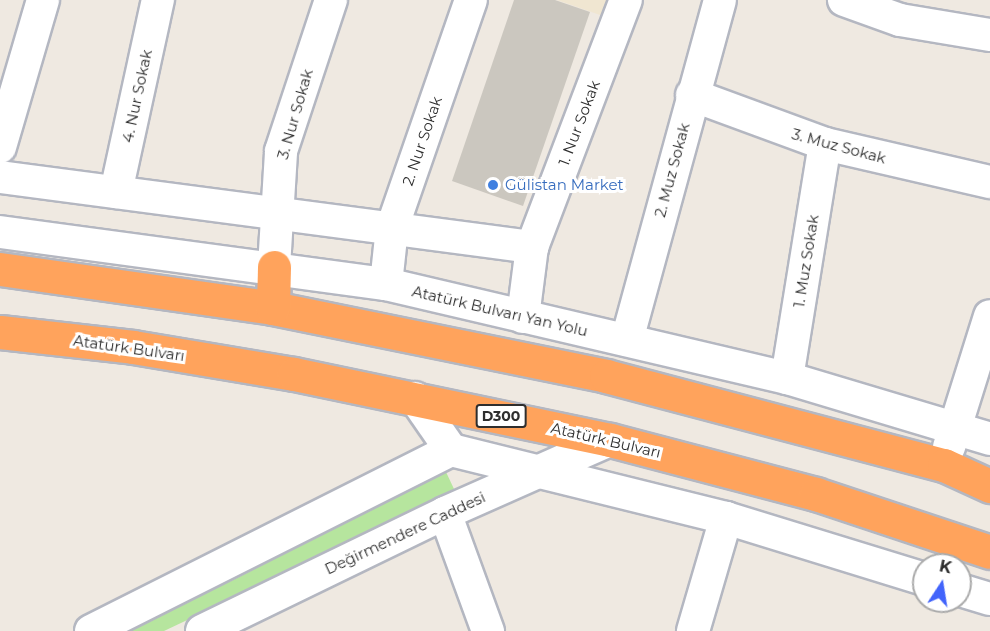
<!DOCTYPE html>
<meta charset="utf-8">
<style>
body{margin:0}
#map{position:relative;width:990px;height:631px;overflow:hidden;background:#efe9e1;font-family:Montserrat,sans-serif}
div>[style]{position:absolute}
.education>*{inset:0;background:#f0e6d1}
.green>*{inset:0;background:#b6e59e}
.building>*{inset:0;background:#cbc7bf}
.roads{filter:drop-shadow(2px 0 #b4b7c1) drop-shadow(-2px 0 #b4b7c1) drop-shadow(0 2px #b4b7c1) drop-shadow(0 -2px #b4b7c1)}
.minor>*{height:32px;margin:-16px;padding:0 16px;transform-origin:16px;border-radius:16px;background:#fff}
.highway>*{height:33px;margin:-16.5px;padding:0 16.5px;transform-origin:16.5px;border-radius:16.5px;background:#ffa35c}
.dots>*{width:16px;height:16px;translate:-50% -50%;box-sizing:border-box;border:3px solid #fff;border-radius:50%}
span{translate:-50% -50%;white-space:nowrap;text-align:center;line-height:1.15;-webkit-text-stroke:6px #fff;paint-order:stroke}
.shield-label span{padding:2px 4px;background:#fff;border:2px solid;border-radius:4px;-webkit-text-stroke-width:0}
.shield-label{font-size:14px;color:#2e2e2e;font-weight:700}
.street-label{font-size:15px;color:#2e2e2e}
.shop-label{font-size:15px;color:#366cbe}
.left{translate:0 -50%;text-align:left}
.north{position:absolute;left:912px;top:553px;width:60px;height:60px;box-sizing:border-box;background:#fff;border:2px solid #ababab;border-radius:50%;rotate:12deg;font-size:16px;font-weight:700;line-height:24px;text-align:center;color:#2e2e2e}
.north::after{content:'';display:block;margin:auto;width:21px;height:27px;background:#4264fb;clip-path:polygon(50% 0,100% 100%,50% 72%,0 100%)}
</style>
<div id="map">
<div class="education">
<i style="clip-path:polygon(557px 0,608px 0,603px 16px)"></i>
</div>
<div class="green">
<i style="clip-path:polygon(446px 472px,454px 489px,449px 496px,164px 631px,120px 631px,233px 580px)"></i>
</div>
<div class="building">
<i style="clip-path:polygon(514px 0,555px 0,590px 12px,523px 206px,452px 181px)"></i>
</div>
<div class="roads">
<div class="minor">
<i style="left:844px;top:0;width:59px;rotate:19.7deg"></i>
<i style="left:900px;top:20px;width:91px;rotate:9.5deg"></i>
<i style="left:692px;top:95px;width:142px;rotate:20.2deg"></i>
<i style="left:825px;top:144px;width:169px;rotate:13deg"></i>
<i style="left:0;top:147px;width:153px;rotate:-73.7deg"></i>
<i style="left:0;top:177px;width:537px;rotate:7.5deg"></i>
<i style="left:116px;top:192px;width:197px;rotate:-77.7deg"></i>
<i style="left:0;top:232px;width:389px;rotate:7.7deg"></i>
<i style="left:386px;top:284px;width:412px;rotate:13.2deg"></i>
<i style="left:787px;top:378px;width:212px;rotate:16.7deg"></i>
<i style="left:274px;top:267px;width:116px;rotate:-86.5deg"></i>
<i style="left:281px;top:151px;width:159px;rotate:-71.7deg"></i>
<i style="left:386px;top:284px;width:56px;rotate:-83.9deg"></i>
<i style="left:392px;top:228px;width:241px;rotate:-70.9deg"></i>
<i style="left:523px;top:317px;width:71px;rotate:-82.7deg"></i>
<i style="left:532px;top:247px;width:264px;rotate:-69.2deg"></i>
<i style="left:627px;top:340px;width:352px;rotate:-74.7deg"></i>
<i style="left:787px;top:378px;width:237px;rotate:-80.8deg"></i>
<i style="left:415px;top:398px;width:63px;rotate:55.3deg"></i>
<i style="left:949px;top:447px;width:137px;rotate:-72.6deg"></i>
<i style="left:451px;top:450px;width:283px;rotate:13.9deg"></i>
<i style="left:726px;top:518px;width:207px;rotate:17.1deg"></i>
<i style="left:445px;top:513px;width:126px;rotate:70deg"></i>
<i style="left:960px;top:590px;width:31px;rotate:17deg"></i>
<i style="left:91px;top:631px;width:403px;rotate:-26.7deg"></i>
<i style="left:202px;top:631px;width:270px;rotate:-25.9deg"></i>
<i style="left:445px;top:513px;width:180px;rotate:-23.9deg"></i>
<i style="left:693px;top:631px;width:118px;rotate:-73.7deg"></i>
</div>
<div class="highway">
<i style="left:0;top:269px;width:276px;rotate:8.1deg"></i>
<i style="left:273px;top:308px;width:340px;rotate:11.5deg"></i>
<i style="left:606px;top:376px;width:350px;rotate:14.8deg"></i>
<i style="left:944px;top:465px;width:51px;rotate:24.5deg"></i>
<i style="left:273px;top:308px;width:41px;rotate:-88.6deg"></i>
<i style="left:0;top:332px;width:134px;rotate:6.4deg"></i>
<i style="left:133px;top:347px;width:163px;rotate:9.5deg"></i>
<i style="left:294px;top:374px;width:323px;rotate:11.8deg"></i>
<i style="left:610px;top:440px;width:213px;rotate:14.7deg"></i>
<i style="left:816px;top:494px;width:183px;rotate:18.4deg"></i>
</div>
</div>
<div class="dots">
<i style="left:493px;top:185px;background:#3f7fe0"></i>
</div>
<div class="shield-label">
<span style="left:501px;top:416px">D300</span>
</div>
<div class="street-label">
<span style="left:137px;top:96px;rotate:-78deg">4. Nur Sokak</span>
<span style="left:295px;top:114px;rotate:-74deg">3. Nur Sokak</span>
<span style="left:579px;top:123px;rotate:-69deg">1. Nur Sokak</span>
<span style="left:422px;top:141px;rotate:-71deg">2. Nur Sokak</span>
<span style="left:839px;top:146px;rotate:15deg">3. Muz Sokak</span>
<span style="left:672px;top:170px;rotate:-75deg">2. Muz Sokak</span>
<span style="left:806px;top:261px;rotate:-81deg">1. Muz Sokak</span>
<span style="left:500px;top:311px;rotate:13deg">Atatürk Bulvarı Yan Yolu</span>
<span style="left:129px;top:348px;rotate:8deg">Atatürk Bulvarı</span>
<span style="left:606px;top:440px;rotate:13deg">Atatürk Bulvarı</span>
<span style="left:405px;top:533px;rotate:-25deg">Değirmendere Caddesi</span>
</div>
<div class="shop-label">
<span class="left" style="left:505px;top:185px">Gülistan Market</span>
</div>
<div class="north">K</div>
</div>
